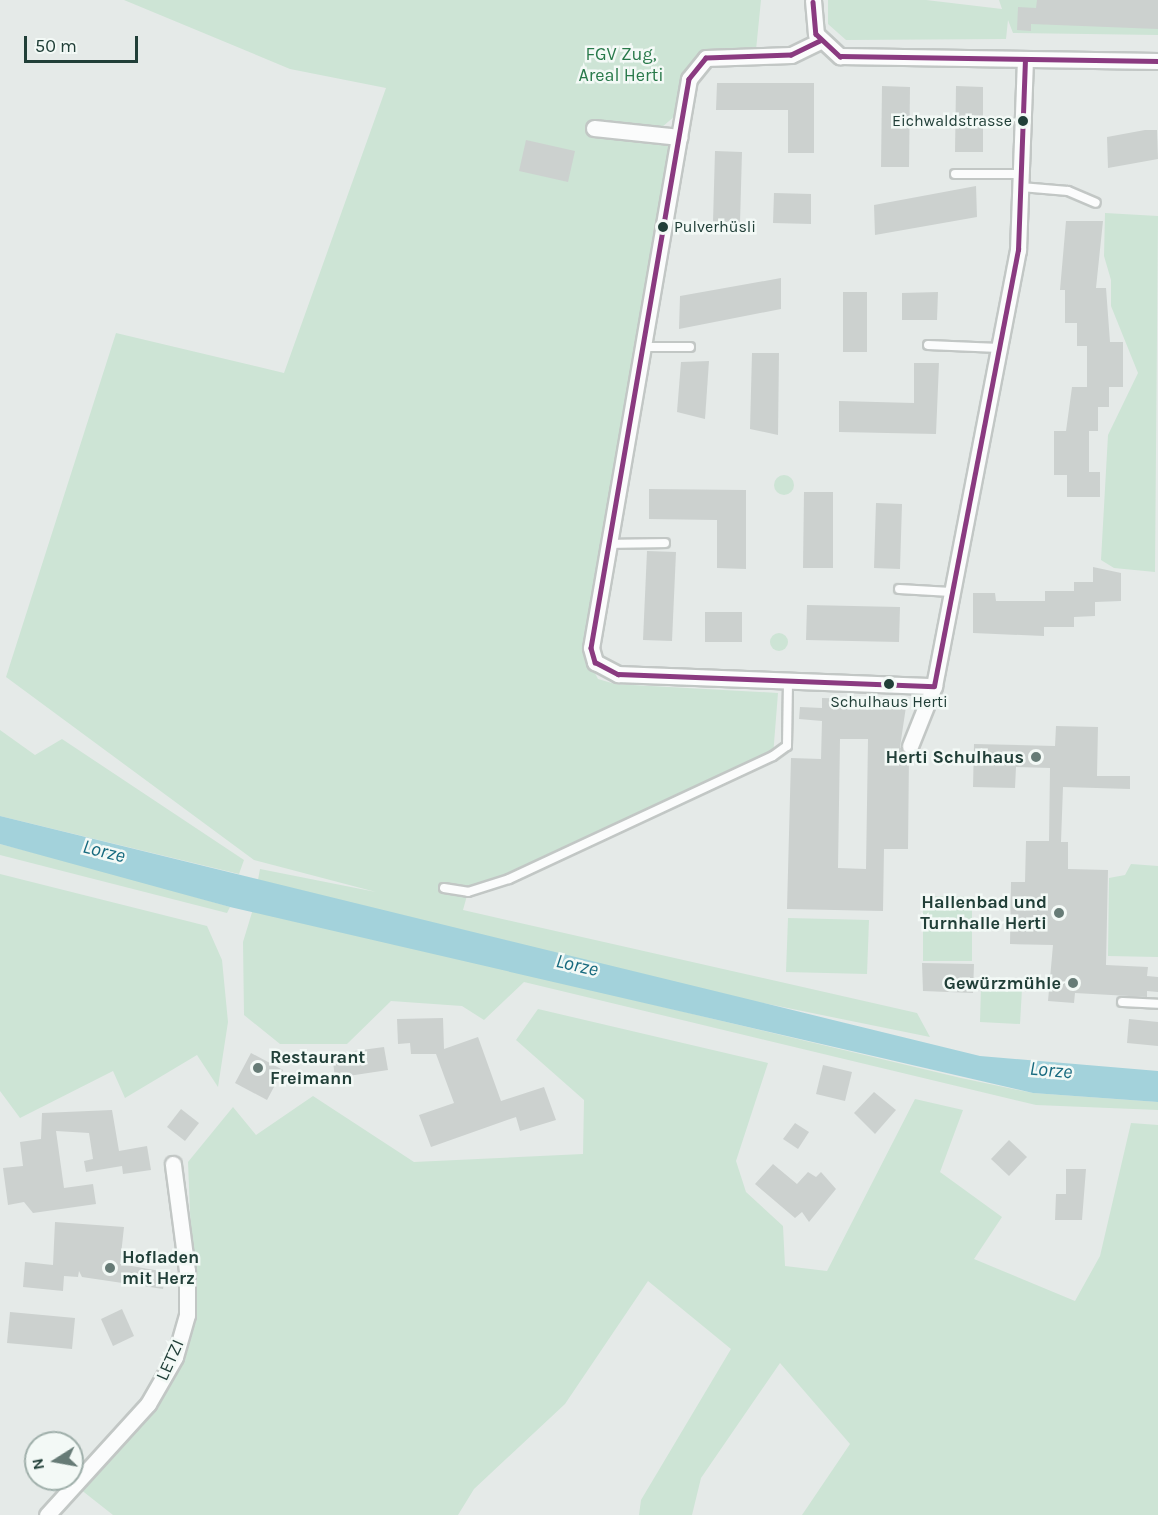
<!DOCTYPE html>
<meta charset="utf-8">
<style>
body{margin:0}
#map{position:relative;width:1158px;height:1515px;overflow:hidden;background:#e5eae8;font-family:Karla,sans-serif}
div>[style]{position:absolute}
.green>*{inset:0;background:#cde4d5}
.round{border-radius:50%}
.water>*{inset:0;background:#a3d2db}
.building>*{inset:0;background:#ccd1cf}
.roads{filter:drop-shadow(2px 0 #c2c7c5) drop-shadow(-2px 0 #c2c7c5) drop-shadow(0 2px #c2c7c5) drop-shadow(0 -2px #c2c7c5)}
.service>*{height:8px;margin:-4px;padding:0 4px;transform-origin:4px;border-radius:4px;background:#fbfcfc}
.minor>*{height:15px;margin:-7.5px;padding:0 7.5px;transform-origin:7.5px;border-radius:7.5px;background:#fbfcfc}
.bus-1>*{height:4.5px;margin:-2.25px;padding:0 2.25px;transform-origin:2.25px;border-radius:2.25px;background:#8a3a80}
.dots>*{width:16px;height:16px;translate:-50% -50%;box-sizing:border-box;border:3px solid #f3f9f6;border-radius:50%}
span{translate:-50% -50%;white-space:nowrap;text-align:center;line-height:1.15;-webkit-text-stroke:5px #f3f9f6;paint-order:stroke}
.bus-label{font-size:16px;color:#213f38}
.right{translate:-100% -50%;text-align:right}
.left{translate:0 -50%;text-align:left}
.park-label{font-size:18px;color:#28794a}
.poi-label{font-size:18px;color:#213f38;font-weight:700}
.street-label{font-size:18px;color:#213f38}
.water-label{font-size:20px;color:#176a7f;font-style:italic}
.north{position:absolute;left:24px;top:1431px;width:60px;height:60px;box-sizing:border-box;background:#f3f9f6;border:2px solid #9fafaa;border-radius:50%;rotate:259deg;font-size:16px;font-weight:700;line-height:24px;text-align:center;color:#213f38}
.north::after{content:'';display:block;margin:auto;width:21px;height:27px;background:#667b76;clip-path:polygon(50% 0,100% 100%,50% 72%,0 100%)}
.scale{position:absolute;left:24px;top:36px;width:114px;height:27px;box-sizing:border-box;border:3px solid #213f38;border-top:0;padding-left:8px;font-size:18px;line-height:21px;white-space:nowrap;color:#213f38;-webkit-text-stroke:4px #f3f9f6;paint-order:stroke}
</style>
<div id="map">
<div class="green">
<i style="clip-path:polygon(124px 0,761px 0,756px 50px,700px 53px,690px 63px,676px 115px,661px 128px,672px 143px,583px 650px,598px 679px,615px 684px,778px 693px,773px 756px,509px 879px,468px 892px,463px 910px,917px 1013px,930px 1037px,743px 999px,258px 880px,260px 869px,376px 892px,254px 860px,6px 677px,116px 333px,284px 373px,386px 88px,290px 69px)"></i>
<i style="clip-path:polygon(828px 0,926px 0,1002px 9px,999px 0,1158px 0,1158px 35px,1013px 33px,1008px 20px,1006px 39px,846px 40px,828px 24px)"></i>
<i style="clip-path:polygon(1105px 213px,1158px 216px,1155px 572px,1114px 568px,1101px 560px,1108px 435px,1138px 373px,1111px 306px,1111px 280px,1104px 256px)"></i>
<i class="round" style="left:774px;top:475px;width:20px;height:20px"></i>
<i class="round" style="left:770px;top:633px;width:18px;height:18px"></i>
<i style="clip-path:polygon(0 730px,35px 755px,62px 739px,244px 860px,239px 874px,0 816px)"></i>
<i style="clip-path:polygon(0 844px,105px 871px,230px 907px,227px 913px,0 855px)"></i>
<i style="clip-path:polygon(1131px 864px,1158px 866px,1158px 957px,1108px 956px,1109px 878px,1125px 875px)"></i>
<i style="clip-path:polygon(0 874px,207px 926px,222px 960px,228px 1022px,218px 1087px,197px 1055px,125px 1098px,113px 1071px,20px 1118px,0 1091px)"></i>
<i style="clip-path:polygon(923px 896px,972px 897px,972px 961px,923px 961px)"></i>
<i style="clip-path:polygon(253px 909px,961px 1078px,1033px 1093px,1158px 1102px,1158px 1110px,1036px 1105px,524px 982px,484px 1020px,462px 1006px,391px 1001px,347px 1044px,280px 1044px,244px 1015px,243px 942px)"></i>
<i style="clip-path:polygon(788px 918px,869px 920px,867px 974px,786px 972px)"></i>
<i style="clip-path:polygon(981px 987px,1022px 989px,1020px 1024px,980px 1022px)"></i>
<i style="clip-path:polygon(538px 1009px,768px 1063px,736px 1161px,746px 1192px,783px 1226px,785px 1266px,827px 1271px,915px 1099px,963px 1110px,940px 1172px,1002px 1217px,974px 1259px,1075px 1301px,1100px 1256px,1131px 1123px,1158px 1125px,1158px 1515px,802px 1515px,850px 1444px,780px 1363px,701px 1478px,692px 1515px,639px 1515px,641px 1500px,731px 1349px,648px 1281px,565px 1404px,474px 1489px,458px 1515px,113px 1515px,80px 1489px,156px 1408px,183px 1364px,194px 1311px,188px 1162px,233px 1107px,256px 1135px,313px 1096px,414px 1162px,583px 1154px,584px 1100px,516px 1040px)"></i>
</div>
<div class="water">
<i style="clip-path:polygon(0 816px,980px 1056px,1158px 1071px,1158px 1102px,1033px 1093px,230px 907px,0 844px)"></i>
</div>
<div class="building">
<i style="clip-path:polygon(1037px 0,1158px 0,1158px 29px,1031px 24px,1031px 31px,1017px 30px,1018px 7px,1036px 8px)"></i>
<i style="clip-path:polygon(717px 83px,814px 83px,814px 153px,788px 153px,788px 110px,716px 110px)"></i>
<i style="clip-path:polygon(882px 86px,910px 87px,909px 167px,881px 167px)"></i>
<i style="clip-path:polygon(956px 86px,983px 87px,983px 152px,955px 152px)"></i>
<i style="clip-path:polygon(1145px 130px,1157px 130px,1158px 159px,1108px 168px,1107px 137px)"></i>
<i style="clip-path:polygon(526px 140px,575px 151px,568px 182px,519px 171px)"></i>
<i style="clip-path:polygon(715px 151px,742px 152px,740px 223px,713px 222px)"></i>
<i style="clip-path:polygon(976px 186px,977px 217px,875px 235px,874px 205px)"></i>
<i style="clip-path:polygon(774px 193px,811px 194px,811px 224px,773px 223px)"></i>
<i style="clip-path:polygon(1066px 221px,1103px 221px,1096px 288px,1106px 288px,1110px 342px,1123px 342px,1123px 387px,1109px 387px,1109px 407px,1098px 407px,1098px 431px,1089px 431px,1089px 472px,1100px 472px,1100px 497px,1067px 497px,1067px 475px,1054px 475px,1054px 431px,1066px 431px,1072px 387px,1087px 387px,1087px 346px,1077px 346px,1077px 323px,1065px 323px,1065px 290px,1060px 290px)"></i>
<i style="clip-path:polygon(781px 278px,781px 309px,679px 329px,680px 296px)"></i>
<i style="clip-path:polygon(843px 292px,867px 292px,867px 352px,843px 352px)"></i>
<i style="clip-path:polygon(938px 292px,937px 320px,902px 320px,902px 293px)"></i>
<i style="clip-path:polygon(752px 353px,779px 353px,778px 435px,750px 429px)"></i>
<i style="clip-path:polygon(709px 361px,705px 419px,677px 412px,681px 362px)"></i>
<i style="clip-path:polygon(914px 363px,939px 363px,936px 434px,839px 432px,839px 401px,914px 403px)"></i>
<i style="clip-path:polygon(649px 489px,746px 490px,746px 569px,717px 568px,717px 520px,649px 519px)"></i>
<i style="clip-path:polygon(804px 492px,833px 492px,833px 568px,803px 568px)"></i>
<i style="clip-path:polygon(876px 503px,902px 504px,900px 569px,874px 568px)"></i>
<i style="clip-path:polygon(647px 551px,676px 552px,672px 641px,643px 640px)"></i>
<i style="clip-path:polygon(1093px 567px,1121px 573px,1121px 601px,1095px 602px,1095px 616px,1074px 617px,1074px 627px,1044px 627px,1044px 636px,973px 633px,973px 593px,995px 593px,996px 601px,1045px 601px,1045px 591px,1074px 591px,1074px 582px,1093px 582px)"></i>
<i style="clip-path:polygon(807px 605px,900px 607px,899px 642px,806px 640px)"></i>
<i style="clip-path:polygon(705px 612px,742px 612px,742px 642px,705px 642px)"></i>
<i style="clip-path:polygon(evenodd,822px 698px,907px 700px,900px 747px,909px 755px,908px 849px,884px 849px,883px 911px,787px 909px,791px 758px,821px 759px,822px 721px,799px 719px,800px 707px,822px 708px,822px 698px,840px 739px,868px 739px,866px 869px,838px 868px,840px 739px)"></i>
<i style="clip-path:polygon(1056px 726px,1098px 727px,1097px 776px,1130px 776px,1130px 789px,1063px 787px,1061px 842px,1068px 842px,1068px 869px,1108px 870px,1106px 965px,1148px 967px,1147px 976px,1158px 977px,1158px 992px,1147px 991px,1147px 997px,1075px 993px,1074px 1003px,1048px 1001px,1053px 945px,1010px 944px,1011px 882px,1025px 882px,1026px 841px,1049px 841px,1050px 768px,1016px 767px,1015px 788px,973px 787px,974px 744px,1055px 746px)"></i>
<i style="clip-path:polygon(922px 963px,974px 964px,973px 993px,923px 991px)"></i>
<i style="clip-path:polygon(443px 1018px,444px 1049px,478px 1037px,501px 1101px,544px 1087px,556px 1120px,520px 1131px,516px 1117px,431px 1147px,419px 1115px,454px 1103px,436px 1054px,411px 1054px,410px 1043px,398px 1044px,397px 1019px)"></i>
<i style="clip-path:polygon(1129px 1019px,1158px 1022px,1158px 1046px,1127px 1043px)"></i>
<i style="clip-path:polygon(384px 1047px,388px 1070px,335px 1078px,332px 1054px)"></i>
<i style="clip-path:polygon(251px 1053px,283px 1070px,267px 1100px,235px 1083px)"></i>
<i style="clip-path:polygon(823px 1065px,852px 1072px,845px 1101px,816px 1094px)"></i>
<i style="clip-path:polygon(874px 1092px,896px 1110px,875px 1134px,854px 1113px)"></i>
<i style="clip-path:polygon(181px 1109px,199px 1123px,185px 1141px,167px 1127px)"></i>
<i style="clip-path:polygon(112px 1110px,119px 1151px,147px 1146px,151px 1170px,123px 1174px,122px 1166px,86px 1172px,84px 1161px,93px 1159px,89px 1133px,56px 1131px,64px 1188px,93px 1184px,96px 1204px,33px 1213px,24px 1202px,8px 1205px,3px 1168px,23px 1166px,20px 1142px,41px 1139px,42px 1113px)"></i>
<i style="clip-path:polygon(795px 1123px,809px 1132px,798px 1149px,783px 1139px)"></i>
<i style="clip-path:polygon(1009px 1140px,1027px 1157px,1009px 1176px,991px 1159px)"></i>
<i style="clip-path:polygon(773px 1164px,797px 1184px,808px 1172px,816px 1177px,821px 1172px,836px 1189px,809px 1222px,802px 1212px,795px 1218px,755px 1184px)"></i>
<i style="clip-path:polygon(1066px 1169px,1086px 1169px,1082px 1220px,1055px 1220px,1056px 1194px,1066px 1194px)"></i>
<i style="clip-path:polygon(55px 1222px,124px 1227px,120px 1264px,166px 1272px,163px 1289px,82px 1277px,79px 1271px,78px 1277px,64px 1276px,63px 1291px,23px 1287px,25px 1262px,53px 1265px)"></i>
<i style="clip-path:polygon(122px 1309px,134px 1336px,113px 1346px,101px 1319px)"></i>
<i style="clip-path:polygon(10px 1312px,75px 1318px,72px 1349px,7px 1343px)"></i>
</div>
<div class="roads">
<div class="service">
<i style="left:955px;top:174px;width:66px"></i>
<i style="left:1021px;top:187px;width:47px;rotate:4.9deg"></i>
<i style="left:1068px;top:191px;width:30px;rotate:23deg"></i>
<i style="left:928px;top:345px;width:71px;rotate:2.4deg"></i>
<i style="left:642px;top:347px;width:48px"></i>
<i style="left:608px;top:544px;width:57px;rotate:-1deg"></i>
<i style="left:899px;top:589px;width:52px;rotate:3.3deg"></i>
<i style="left:444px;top:888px;width:24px;rotate:9deg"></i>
<i style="left:468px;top:892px;width:43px;rotate:-17.6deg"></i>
<i style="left:509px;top:879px;width:291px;rotate:-25deg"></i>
<i style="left:773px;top:756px;width:17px;rotate:-36deg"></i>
<i style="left:787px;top:746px;width:65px;rotate:-89.1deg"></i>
<i style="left:1122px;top:1002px;width:36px;rotate:3deg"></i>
</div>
<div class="minor">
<i style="left:813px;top:0;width:34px;rotate:85deg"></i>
<i style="left:816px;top:34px;width:33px;rotate:43deg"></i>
<i style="left:840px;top:56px;width:318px;rotate:0.9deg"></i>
<i style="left:820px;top:41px;width:32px;rotate:154deg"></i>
<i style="left:791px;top:55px;width:85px;rotate:178deg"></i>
<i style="left:706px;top:58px;width:27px;rotate:129deg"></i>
<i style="left:689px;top:79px;width:577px;rotate:99.77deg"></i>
<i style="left:591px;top:648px;width:15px;rotate:74deg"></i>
<i style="left:595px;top:662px;width:26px;rotate:28deg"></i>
<i style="left:618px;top:674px;width:316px;rotate:2.2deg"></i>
<i style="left:594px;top:128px;width:86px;rotate:6deg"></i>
<i style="left:910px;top:746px;width:65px;rotate:-68.2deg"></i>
<i style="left:934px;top:686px;width:444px;rotate:-79.1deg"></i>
<i style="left:1018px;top:250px;width:190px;rotate:-87.9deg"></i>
<i style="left:47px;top:1515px;width:150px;rotate:-47.7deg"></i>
<i style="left:148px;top:1404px;width:54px;rotate:-60.1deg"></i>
<i style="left:175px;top:1357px;width:44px;rotate:-74.1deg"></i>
<i style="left:187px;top:1315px;width:44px;rotate:-90deg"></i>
<i style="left:187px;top:1271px;width:108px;rotate:-97.5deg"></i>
</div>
</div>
<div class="bus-1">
<i style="left:813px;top:2px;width:32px;rotate:85deg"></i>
<i style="left:816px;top:34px;width:33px;rotate:43deg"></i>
<i style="left:840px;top:56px;width:318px;rotate:0.9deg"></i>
<i style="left:820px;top:41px;width:32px;rotate:154deg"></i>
<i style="left:791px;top:55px;width:85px;rotate:178deg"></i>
<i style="left:706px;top:58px;width:27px;rotate:129deg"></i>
<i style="left:689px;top:79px;width:577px;rotate:99.77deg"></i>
<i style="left:591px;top:648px;width:15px;rotate:74deg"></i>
<i style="left:595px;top:662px;width:26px;rotate:28deg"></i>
<i style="left:618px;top:674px;width:316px;rotate:2.2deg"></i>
<i style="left:934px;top:686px;width:444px;rotate:-79.1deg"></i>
<i style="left:1018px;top:250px;width:190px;rotate:-87.9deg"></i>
</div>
<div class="dots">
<i style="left:1023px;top:121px;background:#213f38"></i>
<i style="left:663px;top:227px;background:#213f38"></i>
<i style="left:889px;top:684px;background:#213f38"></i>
<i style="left:1036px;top:757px;background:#667b76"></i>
<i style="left:1059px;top:913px;background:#667b76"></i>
<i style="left:1073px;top:983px;background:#667b76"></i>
<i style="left:258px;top:1068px;background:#667b76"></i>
<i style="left:110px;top:1268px;background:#667b76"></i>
</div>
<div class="bus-label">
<span class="right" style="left:1012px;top:121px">Eichwaldstrasse</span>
<span class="left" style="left:674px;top:227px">Pulverhüsli</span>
<span style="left:889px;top:702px">Schulhaus Herti</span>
</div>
<div class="park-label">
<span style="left:621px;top:65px">FGV Zug,<br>Areal Herti</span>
</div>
<div class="poi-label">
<span class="right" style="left:1024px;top:757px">Herti Schulhaus</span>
<span class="right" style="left:1047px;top:913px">Hallenbad und<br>Turnhalle Herti</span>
<span class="right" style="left:1061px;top:983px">Gewürzmühle</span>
<span class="left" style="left:270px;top:1068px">Restaurant<br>Freimann</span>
<span class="left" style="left:122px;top:1268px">Hofladen<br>mit Herz</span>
</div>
<div class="street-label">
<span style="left:170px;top:1360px;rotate:-66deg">LETZI</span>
</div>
<div class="water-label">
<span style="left:104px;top:851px;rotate:14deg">Lorze</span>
<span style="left:577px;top:965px;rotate:13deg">Lorze</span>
<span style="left:1051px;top:1070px;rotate:5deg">Lorze</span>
</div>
<div class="north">N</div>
<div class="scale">50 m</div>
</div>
